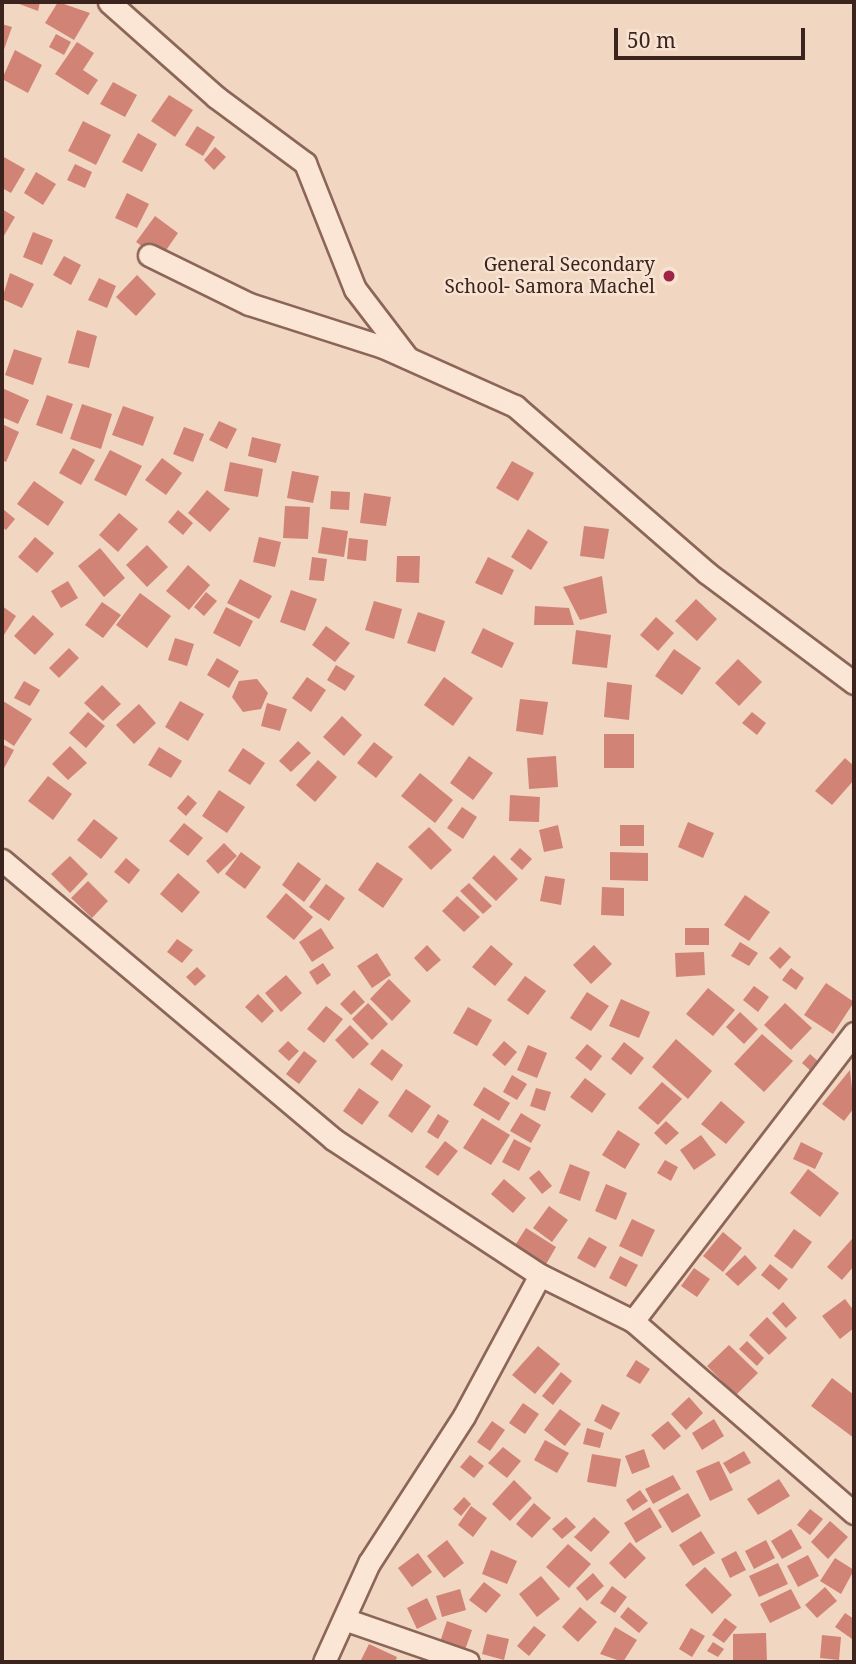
<!DOCTYPE html>
<style>
body{margin:0}
#map{position:relative;width:856px;height:1664px;overflow:hidden;background:#f1d6c2;font-family:"Noto Serif",serif}
div>[style]{position:absolute}
.building>*{inset:0;background:#d18376}
.roads{filter:drop-shadow(2px 0 #8c6658) drop-shadow(-2px 0 #8c6658) drop-shadow(0 2px #8c6658) drop-shadow(0 -2px #8c6658)}
.minor>*{height:21px;margin:-10.5px;padding:0 10.5px;transform-origin:10.5px;border-radius:10.5px;background:#fbe6d6}
.dots>*{width:19px;height:19px;translate:-50% -50%;box-sizing:border-box;border:4px solid #f8e3d2;border-radius:50%}
span{translate:-50% -50%;white-space:nowrap;text-align:center;line-height:1.15;-webkit-text-stroke:5px #f8e3d2;paint-order:stroke}
.poi-label{font-size:19px;color:#3b241d}
.right{translate:-100% -50%;text-align:right}
.frame{position:absolute;inset:0;border:4px solid #3b241d;pointer-events:none}
.scale{position:absolute;left:614px;top:28px;width:191px;height:32px;box-sizing:border-box;border:4px solid #3b241d;border-top:0;padding-left:9px;font-size:21px;line-height:24px;white-space:nowrap;color:#3b241d;-webkit-text-stroke:5px #f8e3d2;paint-order:stroke}
</style>
<div id="map">
<div class="building">
<i style="clip-path:polygon(14px 2px,40px 2px,38px 11px)"></i>
<i style="clip-path:polygon(58px 2px,90px 13px,74px 40px,45px 23px)"></i>
<i style="clip-path:polygon(2px 24px,12px 27px,2px 55px)"></i>
<i style="clip-path:polygon(56px 34px,71px 42px,64px 55px,49px 47px)"></i>
<i style="clip-path:polygon(77px 42px,94px 53px,83px 70px,98px 80px,88px 95px,55px 74px)"></i>
<i style="clip-path:polygon(15px 50px,42px 65px,28px 93px,2px 79px)"></i>
<i style="clip-path:polygon(113px 82px,137px 95px,125px 117px,100px 104px)"></i>
<i style="clip-path:polygon(169px 95px,193px 110px,175px 137px,151px 121px)"></i>
<i style="clip-path:polygon(83px 121px,111px 135px,96px 165px,68px 151px)"></i>
<i style="clip-path:polygon(197px 126px,215px 137px,203px 156px,185px 145px)"></i>
<i style="clip-path:polygon(138px 133px,157px 144px,142px 172px,122px 162px)"></i>
<i style="clip-path:polygon(215px 147px,226px 157px,214px 170px,204px 160px)"></i>
<i style="clip-path:polygon(2px 156px,25px 169px,11px 193px,2px 188px)"></i>
<i style="clip-path:polygon(75px 164px,92px 172px,85px 188px,67px 180px)"></i>
<i style="clip-path:polygon(36px 172px,56px 184px,43px 205px,24px 193px)"></i>
<i style="clip-path:polygon(127px 193px,149px 204px,137px 228px,115px 218px)"></i>
<i style="clip-path:polygon(2px 209px,15px 217px,2px 239px)"></i>
<i style="clip-path:polygon(155px 216px,178px 233px,160px 259px,136px 242px)"></i>
<i style="clip-path:polygon(33px 232px,53px 240px,42px 265px,23px 257px)"></i>
<i style="clip-path:polygon(64px 256px,81px 265px,71px 285px,53px 275px)"></i>
<i style="clip-path:polygon(10px 273px,34px 284px,22px 308px,2px 299px)"></i>
<i style="clip-path:polygon(137px 275px,156px 294px,136px 316px,116px 297px)"></i>
<i style="clip-path:polygon(99px 278px,116px 286px,107px 308px,88px 300px)"></i>
<i style="clip-path:polygon(77px 330px,97px 336px,89px 368px,68px 363px)"></i>
<i style="clip-path:polygon(14px 349px,42px 358px,33px 385px,5px 375px)"></i>
<i style="clip-path:polygon(2px 388px,29px 400px,18px 424px,2px 417px)"></i>
<i style="clip-path:polygon(47px 395px,73px 404px,62px 434px,36px 425px)"></i>
<i style="clip-path:polygon(82px 404px,112px 414px,101px 449px,70px 439px)"></i>
<i style="clip-path:polygon(123px 406px,154px 417px,143px 446px,112px 435px)"></i>
<i style="clip-path:polygon(219px 421px,237px 429px,227px 449px,209px 440px)"></i>
<i style="clip-path:polygon(2px 424px,19px 432px,6px 462px,2px 460px)"></i>
<i style="clip-path:polygon(184px 427px,204px 434px,193px 462px,173px 454px)"></i>
<i style="clip-path:polygon(252px 437px,281px 444px,276px 463px,248px 456px)"></i>
<i style="clip-path:polygon(73px 448px,95px 460px,81px 485px,59px 473px)"></i>
<i style="clip-path:polygon(110px 450px,142px 466px,126px 496px,94px 480px)"></i>
<i style="clip-path:polygon(162px 458px,182px 473px,166px 495px,145px 480px)"></i>
<i style="clip-path:polygon(512px 461px,534px 473px,518px 501px,496px 488px)"></i>
<i style="clip-path:polygon(230px 462px,263px 469px,258px 497px,224px 491px)"></i>
<i style="clip-path:polygon(292px 471px,319px 476px,313px 503px,287px 498px)"></i>
<i style="clip-path:polygon(34px 481px,64px 502px,48px 526px,17px 504px)"></i>
<i style="clip-path:polygon(207px 490px,230px 509px,210px 532px,188px 513px)"></i>
<i style="clip-path:polygon(331px 491px,350px 492px,349px 510px,330px 509px)"></i>
<i style="clip-path:polygon(364px 493px,391px 497px,386px 526px,360px 523px)"></i>
<i style="clip-path:polygon(285px 506px,310px 507px,308px 539px,283px 538px)"></i>
<i style="clip-path:polygon(3px 509px,15px 519px,6px 530px,2px 527px)"></i>
<i style="clip-path:polygon(178px 510px,193px 523px,183px 535px,168px 522px)"></i>
<i style="clip-path:polygon(119px 513px,138px 529px,118px 552px,99px 535px)"></i>
<i style="clip-path:polygon(584px 526px,609px 529px,604px 559px,580px 556px)"></i>
<i style="clip-path:polygon(322px 527px,348px 531px,344px 557px,318px 553px)"></i>
<i style="clip-path:polygon(528px 529px,548px 542px,531px 570px,511px 557px)"></i>
<i style="clip-path:polygon(35px 537px,54px 553px,37px 573px,18px 557px)"></i>
<i style="clip-path:polygon(259px 537px,281px 542px,275px 567px,253px 562px)"></i>
<i style="clip-path:polygon(349px 538px,368px 540px,366px 561px,347px 559px)"></i>
<i style="clip-path:polygon(147px 545px,168px 567px,147px 587px,126px 565px)"></i>
<i style="clip-path:polygon(100px 548px,125px 578px,104px 597px,78px 566px)"></i>
<i style="clip-path:polygon(397px 556px,420px 556px,419px 583px,396px 582px)"></i>
<i style="clip-path:polygon(312px 557px,327px 559px,324px 581px,309px 580px)"></i>
<i style="clip-path:polygon(488px 557px,514px 570px,502px 595px,475px 583px)"></i>
<i style="clip-path:polygon(188px 565px,210px 585px,189px 610px,166px 591px)"></i>
<i style="clip-path:polygon(602px 576px,607px 613px,580px 620px,563px 587px)"></i>
<i style="clip-path:polygon(240px 579px,272px 596px,259px 619px,227px 603px)"></i>
<i style="clip-path:polygon(68px 581px,78px 598px,61px 608px,51px 591px)"></i>
<i style="clip-path:polygon(291px 590px,317px 599px,305px 631px,280px 622px)"></i>
<i style="clip-path:polygon(206px 592px,217px 601px,204px 616px,194px 607px)"></i>
<i style="clip-path:polygon(140px 593px,171px 616px,147px 648px,116px 625px)"></i>
<i style="clip-path:polygon(696px 599px,717px 619px,697px 641px,675px 621px)"></i>
<i style="clip-path:polygon(374px 601px,402px 609px,394px 639px,365px 630px)"></i>
<i style="clip-path:polygon(102px 602px,121px 615px,103px 638px,85px 625px)"></i>
<i style="clip-path:polygon(2px 606px,16px 616px,2px 638px)"></i>
<i style="clip-path:polygon(535px 606px,569px 608px,574px 625px,534px 625px)"></i>
<i style="clip-path:polygon(226px 607px,253px 621px,240px 647px,213px 633px)"></i>
<i style="clip-path:polygon(418px 612px,445px 621px,435px 652px,407px 643px)"></i>
<i style="clip-path:polygon(33px 615px,54px 634px,35px 655px,14px 636px)"></i>
<i style="clip-path:polygon(656px 617px,674px 633px,658px 651px,640px 635px)"></i>
<i style="clip-path:polygon(326px 626px,350px 643px,335px 662px,312px 645px)"></i>
<i style="clip-path:polygon(483px 628px,514px 643px,502px 668px,471px 653px)"></i>
<i style="clip-path:polygon(576px 630px,611px 635px,607px 668px,572px 664px)"></i>
<i style="clip-path:polygon(175px 638px,194px 644px,187px 666px,168px 660px)"></i>
<i style="clip-path:polygon(69px 648px,79px 658px,59px 678px,49px 668px)"></i>
<i style="clip-path:polygon(674px 649px,701px 668px,682px 695px,655px 676px)"></i>
<i style="clip-path:polygon(217px 658px,239px 671px,229px 688px,207px 675px)"></i>
<i style="clip-path:polygon(738px 659px,762px 682px,739px 706px,715px 683px)"></i>
<i style="clip-path:polygon(336px 665px,355px 676px,345px 691px,327px 680px)"></i>
<i style="clip-path:polygon(307px 677px,326px 690px,311px 712px,292px 698px)"></i>
<i style="clip-path:polygon(444px 677px,473px 698px,453px 726px,424px 705px)"></i>
<i style="clip-path:polygon(257px 679px,268px 693px,261px 709px,243px 712px,232px 697px,239px 681px)"></i>
<i style="clip-path:polygon(24px 681px,40px 690px,30px 706px,14px 698px)"></i>
<i style="clip-path:polygon(607px 682px,632px 685px,629px 720px,604px 717px)"></i>
<i style="clip-path:polygon(102px 685px,121px 704px,103px 721px,84px 703px)"></i>
<i style="clip-path:polygon(520px 699px,548px 702px,543px 735px,516px 731px)"></i>
<i style="clip-path:polygon(3px 701px,32px 719px,14px 746px,2px 738px)"></i>
<i style="clip-path:polygon(180px 701px,204px 714px,188px 741px,165px 727px)"></i>
<i style="clip-path:polygon(267px 703px,287px 709px,280px 731px,261px 726px)"></i>
<i style="clip-path:polygon(139px 704px,156px 723px,134px 744px,116px 725px)"></i>
<i style="clip-path:polygon(88px 712px,105px 726px,86px 748px,69px 733px)"></i>
<i style="clip-path:polygon(752px 712px,766px 723px,757px 735px,742px 723px)"></i>
<i style="clip-path:polygon(342px 716px,362px 735px,344px 756px,323px 737px)"></i>
<i style="clip-path:polygon(604px 734px,634px 734px,634px 768px,604px 768px)"></i>
<i style="clip-path:polygon(298px 741px,311px 753px,291px 772px,279px 761px)"></i>
<i style="clip-path:polygon(374px 742px,393px 757px,376px 778px,357px 763px)"></i>
<i style="clip-path:polygon(2px 744px,14px 750px,2px 772px)"></i>
<i style="clip-path:polygon(70px 746px,87px 763px,68px 780px,52px 764px)"></i>
<i style="clip-path:polygon(159px 747px,182px 761px,171px 778px,148px 765px)"></i>
<i style="clip-path:polygon(243px 748px,265px 763px,250px 785px,228px 771px)"></i>
<i style="clip-path:polygon(469px 756px,493px 773px,473px 800px,450px 783px)"></i>
<i style="clip-path:polygon(556px 756px,558px 787px,529px 789px,527px 758px)"></i>
<i style="clip-path:polygon(845px 758px,854px 766px,854px 780px,832px 805px,815px 791px)"></i>
<i style="clip-path:polygon(318px 760px,337px 777px,315px 802px,296px 785px)"></i>
<i style="clip-path:polygon(420px 773px,453px 800px,435px 823px,401px 796px)"></i>
<i style="clip-path:polygon(48px 776px,72px 794px,53px 820px,28px 801px)"></i>
<i style="clip-path:polygon(219px 790px,245px 807px,227px 833px,202px 816px)"></i>
<i style="clip-path:polygon(188px 795px,197px 803px,186px 816px,177px 808px)"></i>
<i style="clip-path:polygon(510px 795px,540px 797px,539px 822px,509px 821px)"></i>
<i style="clip-path:polygon(462px 807px,477px 817px,463px 839px,447px 828px)"></i>
<i style="clip-path:polygon(94px 819px,118px 838px,101px 859px,77px 840px)"></i>
<i style="clip-path:polygon(688px 822px,714px 833px,703px 858px,678px 847px)"></i>
<i style="clip-path:polygon(184px 823px,203px 838px,188px 856px,169px 841px)"></i>
<i style="clip-path:polygon(558px 825px,563px 848px,544px 852px,539px 830px)"></i>
<i style="clip-path:polygon(620px 825px,644px 825px,644px 846px,620px 846px)"></i>
<i style="clip-path:polygon(429px 827px,452px 850px,431px 870px,408px 847px)"></i>
<i style="clip-path:polygon(224px 843px,237px 856px,218px 874px,206px 861px)"></i>
<i style="clip-path:polygon(520px 848px,532px 859px,522px 870px,510px 859px)"></i>
<i style="clip-path:polygon(241px 852px,261px 867px,245px 889px,225px 874px)"></i>
<i style="clip-path:polygon(610px 852px,648px 853px,648px 881px,610px 880px)"></i>
<i style="clip-path:polygon(494px 855px,518px 879px,496px 901px,472px 878px)"></i>
<i style="clip-path:polygon(70px 856px,88px 874px,70px 893px,51px 874px)"></i>
<i style="clip-path:polygon(126px 858px,140px 870px,129px 884px,114px 872px)"></i>
<i style="clip-path:polygon(298px 862px,321px 879px,304px 902px,282px 885px)"></i>
<i style="clip-path:polygon(377px 862px,403px 879px,383px 908px,358px 890px)"></i>
<i style="clip-path:polygon(178px 873px,200px 892px,182px 913px,160px 894px)"></i>
<i style="clip-path:polygon(545px 876px,565px 879px,561px 905px,540px 901px)"></i>
<i style="clip-path:polygon(88px 881px,108px 901px,92px 918px,71px 898px)"></i>
<i style="clip-path:polygon(469px 883px,492px 906px,483px 914px,460px 891px)"></i>
<i style="clip-path:polygon(326px 884px,345px 898px,329px 921px,309px 907px)"></i>
<i style="clip-path:polygon(602px 887px,624px 888px,624px 916px,601px 915px)"></i>
<i style="clip-path:polygon(286px 893px,313px 917px,294px 940px,266px 917px)"></i>
<i style="clip-path:polygon(745px 895px,770px 912px,749px 941px,724px 925px)"></i>
<i style="clip-path:polygon(457px 896px,480px 917px,464px 932px,442px 911px)"></i>
<i style="clip-path:polygon(321px 928px,334px 948px,312px 962px,299px 942px)"></i>
<i style="clip-path:polygon(685px 928px,709px 928px,709px 945px,685px 945px)"></i>
<i style="clip-path:polygon(177px 939px,193px 950px,182px 963px,167px 952px)"></i>
<i style="clip-path:polygon(740px 942px,758px 953px,749px 966px,731px 956px)"></i>
<i style="clip-path:polygon(427px 945px,441px 960px,427px 972px,414px 958px)"></i>
<i style="clip-path:polygon(491px 945px,513px 964px,495px 986px,472px 967px)"></i>
<i style="clip-path:polygon(594px 945px,612px 964px,591px 984px,573px 965px)"></i>
<i style="clip-path:polygon(780px 947px,791px 957px,780px 969px,769px 958px)"></i>
<i style="clip-path:polygon(704px 952px,705px 975px,676px 977px,675px 953px)"></i>
<i style="clip-path:polygon(377px 953px,391px 975px,372px 988px,357px 966px)"></i>
<i style="clip-path:polygon(323px 963px,331px 975px,317px 985px,309px 972px)"></i>
<i style="clip-path:polygon(197px 967px,206px 976px,195px 986px,186px 977px)"></i>
<i style="clip-path:polygon(791px 968px,804px 978px,796px 990px,782px 980px)"></i>
<i style="clip-path:polygon(286px 975px,302px 993px,281px 1012px,265px 993px)"></i>
<i style="clip-path:polygon(525px 976px,546px 991px,528px 1015px,507px 1000px)"></i>
<i style="clip-path:polygon(389px 979px,411px 1001px,392px 1021px,370px 999px)"></i>
<i style="clip-path:polygon(826px 983px,854px 1002px,833px 1034px,804px 1015px)"></i>
<i style="clip-path:polygon(754px 986px,769px 997px,758px 1012px,743px 1000px)"></i>
<i style="clip-path:polygon(708px 988px,735px 1010px,713px 1036px,686px 1014px)"></i>
<i style="clip-path:polygon(354px 990px,365px 1002px,351px 1015px,340px 1004px)"></i>
<i style="clip-path:polygon(587px 992px,609px 1006px,591px 1031px,570px 1018px)"></i>
<i style="clip-path:polygon(258px 994px,274px 1011px,262px 1023px,245px 1007px)"></i>
<i style="clip-path:polygon(621px 999px,650px 1012px,639px 1038px,609px 1026px)"></i>
<i style="clip-path:polygon(368px 1003px,388px 1024px,372px 1040px,352px 1019px)"></i>
<i style="clip-path:polygon(785px 1003px,812px 1028px,791px 1050px,764px 1025px)"></i>
<i style="clip-path:polygon(326px 1006px,343px 1019px,324px 1043px,307px 1029px)"></i>
<i style="clip-path:polygon(468px 1007px,492px 1020px,477px 1046px,453px 1033px)"></i>
<i style="clip-path:polygon(740px 1012px,758px 1029px,744px 1044px,726px 1027px)"></i>
<i style="clip-path:polygon(350px 1025px,369px 1044px,353px 1059px,335px 1040px)"></i>
<i style="clip-path:polygon(762px 1034px,793px 1061px,764px 1092px,734px 1064px)"></i>
<i style="clip-path:polygon(676px 1039px,712px 1071px,688px 1099px,652px 1067px)"></i>
<i style="clip-path:polygon(288px 1041px,299px 1051px,289px 1061px,278px 1051px)"></i>
<i style="clip-path:polygon(504px 1041px,517px 1052px,505px 1066px,492px 1055px)"></i>
<i style="clip-path:polygon(624px 1042px,644px 1058px,631px 1075px,611px 1059px)"></i>
<i style="clip-path:polygon(587px 1044px,602px 1056px,591px 1071px,575px 1058px)"></i>
<i style="clip-path:polygon(528px 1045px,547px 1053px,537px 1078px,517px 1070px)"></i>
<i style="clip-path:polygon(382px 1049px,403px 1065px,392px 1081px,370px 1064px)"></i>
<i style="clip-path:polygon(304px 1051px,317px 1061px,299px 1084px,286px 1074px)"></i>
<i style="clip-path:polygon(810px 1054px,820px 1063px,812px 1072px,802px 1063px)"></i>
<i style="clip-path:polygon(850px 1070px,854px 1108px,844px 1121px,822px 1104px)"></i>
<i style="clip-path:polygon(512px 1075px,527px 1084px,517px 1100px,503px 1092px)"></i>
<i style="clip-path:polygon(585px 1078px,606px 1094px,592px 1113px,570px 1097px)"></i>
<i style="clip-path:polygon(662px 1082px,682px 1099px,658px 1125px,638px 1108px)"></i>
<i style="clip-path:polygon(484px 1087px,510px 1103px,499px 1121px,473px 1105px)"></i>
<i style="clip-path:polygon(359px 1088px,379px 1102px,362px 1125px,343px 1111px)"></i>
<i style="clip-path:polygon(536px 1088px,551px 1092px,545px 1111px,530px 1106px)"></i>
<i style="clip-path:polygon(406px 1089px,431px 1106px,412px 1133px,388px 1116px)"></i>
<i style="clip-path:polygon(721px 1101px,745px 1122px,726px 1144px,701px 1124px)"></i>
<i style="clip-path:polygon(521px 1113px,541px 1125px,531px 1143px,510px 1131px)"></i>
<i style="clip-path:polygon(438px 1114px,449px 1121px,438px 1139px,427px 1132px)"></i>
<i style="clip-path:polygon(482px 1118px,510px 1135px,491px 1165px,463px 1148px)"></i>
<i style="clip-path:polygon(666px 1121px,679px 1133px,666px 1145px,654px 1133px)"></i>
<i style="clip-path:polygon(618px 1130px,640px 1144px,625px 1169px,602px 1155px)"></i>
<i style="clip-path:polygon(701px 1135px,716px 1155px,694px 1170px,680px 1150px)"></i>
<i style="clip-path:polygon(514px 1139px,531px 1148px,519px 1171px,502px 1162px)"></i>
<i style="clip-path:polygon(445px 1141px,458px 1151px,438px 1176px,425px 1167px)"></i>
<i style="clip-path:polygon(801px 1142px,823px 1153px,815px 1169px,793px 1159px)"></i>
<i style="clip-path:polygon(665px 1160px,678px 1167px,671px 1181px,657px 1173px)"></i>
<i style="clip-path:polygon(570px 1164px,590px 1172px,580px 1201px,559px 1193px)"></i>
<i style="clip-path:polygon(808px 1169px,839px 1193px,820px 1217px,790px 1193px)"></i>
<i style="clip-path:polygon(539px 1170px,552px 1186px,542px 1194px,529px 1178px)"></i>
<i style="clip-path:polygon(504px 1179px,526px 1198px,513px 1213px,491px 1194px)"></i>
<i style="clip-path:polygon(606px 1184px,627px 1193px,616px 1220px,595px 1211px)"></i>
<i style="clip-path:polygon(549px 1206px,568px 1220px,552px 1242px,533px 1228px)"></i>
<i style="clip-path:polygon(632px 1219px,655px 1230px,642px 1257px,619px 1246px)"></i>
<i style="clip-path:polygon(526px 1228px,556px 1247px,545px 1266px,514px 1247px)"></i>
<i style="clip-path:polygon(794px 1229px,812px 1242px,792px 1269px,774px 1256px)"></i>
<i style="clip-path:polygon(723px 1232px,742px 1248px,723px 1272px,703px 1256px)"></i>
<i style="clip-path:polygon(589px 1237px,607px 1247px,595px 1268px,577px 1258px)"></i>
<i style="clip-path:polygon(852px 1239px,854px 1266px,842px 1280px,827px 1267px)"></i>
<i style="clip-path:polygon(745px 1255px,757px 1268px,738px 1286px,725px 1274px)"></i>
<i style="clip-path:polygon(620px 1256px,638px 1265px,626px 1287px,609px 1278px)"></i>
<i style="clip-path:polygon(770px 1264px,788px 1279px,779px 1290px,761px 1275px)"></i>
<i style="clip-path:polygon(694px 1268px,710px 1279px,697px 1297px,681px 1286px)"></i>
<i style="clip-path:polygon(845px 1299px,854px 1311px,854px 1328px,840px 1339px,822px 1316px)"></i>
<i style="clip-path:polygon(783px 1302px,797px 1318px,786px 1328px,772px 1313px)"></i>
<i style="clip-path:polygon(767px 1317px,787px 1338px,769px 1355px,749px 1335px)"></i>
<i style="clip-path:polygon(747px 1341px,764px 1358px,757px 1366px,739px 1349px)"></i>
<i style="clip-path:polygon(729px 1345px,758px 1373px,736px 1395px,707px 1366px)"></i>
<i style="clip-path:polygon(538px 1346px,560px 1364px,535px 1394px,512px 1375px)"></i>
<i style="clip-path:polygon(636px 1360px,650px 1369px,640px 1384px,626px 1376px)"></i>
<i style="clip-path:polygon(561px 1372px,572px 1381px,553px 1405px,542px 1396px)"></i>
<i style="clip-path:polygon(832px 1378px,854px 1395px,854px 1438px,811px 1406px)"></i>
<i style="clip-path:polygon(689px 1397px,703px 1413px,686px 1430px,671px 1414px)"></i>
<i style="clip-path:polygon(523px 1403px,539px 1414px,525px 1434px,509px 1423px)"></i>
<i style="clip-path:polygon(602px 1404px,620px 1413px,611px 1430px,594px 1421px)"></i>
<i style="clip-path:polygon(560px 1409px,581px 1424px,565px 1446px,544px 1430px)"></i>
<i style="clip-path:polygon(714px 1419px,724px 1436px,702px 1450px,692px 1433px)"></i>
<i style="clip-path:polygon(492px 1421px,505px 1430px,490px 1451px,477px 1442px)"></i>
<i style="clip-path:polygon(668px 1421px,681px 1436px,664px 1450px,651px 1435px)"></i>
<i style="clip-path:polygon(587px 1428px,604px 1433px,600px 1448px,583px 1444px)"></i>
<i style="clip-path:polygon(545px 1440px,569px 1453px,557px 1473px,534px 1460px)"></i>
<i style="clip-path:polygon(503px 1447px,521px 1461px,507px 1478px,488px 1463px)"></i>
<i style="clip-path:polygon(644px 1449px,650px 1467px,632px 1474px,625px 1456px)"></i>
<i style="clip-path:polygon(744px 1451px,751px 1463px,730px 1474px,723px 1463px)"></i>
<i style="clip-path:polygon(592px 1454px,621px 1459px,616px 1487px,587px 1482px)"></i>
<i style="clip-path:polygon(470px 1455px,484px 1466px,474px 1478px,460px 1467px)"></i>
<i style="clip-path:polygon(719px 1461px,733px 1490px,710px 1501px,696px 1471px)"></i>
<i style="clip-path:polygon(673px 1475px,681px 1489px,653px 1504px,645px 1489px)"></i>
<i style="clip-path:polygon(779px 1479px,790px 1496px,758px 1515px,747px 1499px)"></i>
<i style="clip-path:polygon(514px 1480px,532px 1498px,510px 1521px,492px 1504px)"></i>
<i style="clip-path:polygon(640px 1490px,648px 1501px,633px 1511px,626px 1500px)"></i>
<i style="clip-path:polygon(688px 1493px,701px 1516px,672px 1533px,658px 1510px)"></i>
<i style="clip-path:polygon(464px 1497px,471px 1504px,461px 1516px,453px 1509px)"></i>
<i style="clip-path:polygon(534px 1503px,551px 1518px,532px 1538px,516px 1524px)"></i>
<i style="clip-path:polygon(471px 1506px,487px 1518px,473px 1537px,458px 1525px)"></i>
<i style="clip-path:polygon(650px 1507px,662px 1527px,636px 1543px,624px 1523px)"></i>
<i style="clip-path:polygon(810px 1509px,823px 1519px,810px 1535px,797px 1525px)"></i>
<i style="clip-path:polygon(566px 1517px,576px 1527px,562px 1539px,552px 1529px)"></i>
<i style="clip-path:polygon(594px 1517px,610px 1532px,591px 1552px,574px 1537px)"></i>
<i style="clip-path:polygon(830px 1521px,848px 1537px,828px 1559px,811px 1542px)"></i>
<i style="clip-path:polygon(791px 1529px,802px 1548px,782px 1559px,771px 1541px)"></i>
<i style="clip-path:polygon(701px 1531px,715px 1553px,693px 1566px,679px 1545px)"></i>
<i style="clip-path:polygon(447px 1540px,464px 1563px,444px 1578px,427px 1556px)"></i>
<i style="clip-path:polygon(766px 1540px,775px 1558px,754px 1569px,745px 1551px)"></i>
<i style="clip-path:polygon(630px 1542px,646px 1558px,625px 1579px,609px 1563px)"></i>
<i style="clip-path:polygon(568px 1544px,591px 1564px,569px 1588px,546px 1567px)"></i>
<i style="clip-path:polygon(491px 1550px,517px 1561px,507px 1584px,482px 1574px)"></i>
<i style="clip-path:polygon(736px 1551px,746px 1570px,730px 1578px,721px 1559px)"></i>
<i style="clip-path:polygon(418px 1553px,432px 1572px,412px 1587px,398px 1568px)"></i>
<i style="clip-path:polygon(808px 1555px,819px 1576px,798px 1587px,787px 1566px)"></i>
<i style="clip-path:polygon(835px 1558px,854px 1570px,841px 1594px,820px 1581px)"></i>
<i style="clip-path:polygon(778px 1563px,788px 1584px,759px 1597px,749px 1576px)"></i>
<i style="clip-path:polygon(705px 1567px,732px 1595px,712px 1614px,685px 1585px)"></i>
<i style="clip-path:polygon(593px 1573px,604px 1586px,587px 1601px,576px 1588px)"></i>
<i style="clip-path:polygon(541px 1576px,560px 1599px,537px 1617px,519px 1594px)"></i>
<i style="clip-path:polygon(484px 1582px,501px 1595px,486px 1613px,469px 1600px)"></i>
<i style="clip-path:polygon(612px 1586px,627px 1597px,615px 1613px,600px 1603px)"></i>
<i style="clip-path:polygon(825px 1587px,837px 1601px,817px 1618px,805px 1605px)"></i>
<i style="clip-path:polygon(460px 1589px,466px 1610px,442px 1617px,436px 1596px)"></i>
<i style="clip-path:polygon(791px 1589px,801px 1608px,770px 1623px,760px 1604px)"></i>
<i style="clip-path:polygon(427px 1598px,437px 1619px,417px 1629px,407px 1608px)"></i>
<i style="clip-path:polygon(580px 1607px,597px 1622px,578px 1642px,562px 1627px)"></i>
<i style="clip-path:polygon(628px 1607px,648px 1623px,639px 1633px,620px 1617px)"></i>
<i style="clip-path:polygon(845px 1613px,854px 1619px,852px 1639px,835px 1627px)"></i>
<i style="clip-path:polygon(725px 1618px,737px 1627px,724px 1643px,712px 1635px)"></i>
<i style="clip-path:polygon(447px 1621px,472px 1630px,465px 1650px,440px 1642px)"></i>
<i style="clip-path:polygon(534px 1626px,546px 1635px,529px 1656px,517px 1646px)"></i>
<i style="clip-path:polygon(615px 1627px,637px 1640px,623px 1662px,600px 1654px)"></i>
<i style="clip-path:polygon(691px 1628px,705px 1636px,692px 1657px,679px 1649px)"></i>
<i style="clip-path:polygon(766px 1633px,767px 1662px,733px 1662px,733px 1634px)"></i>
<i style="clip-path:polygon(487px 1634px,509px 1639px,504px 1660px,482px 1654px)"></i>
<i style="clip-path:polygon(822px 1635px,841px 1637px,839px 1660px,820px 1658px)"></i>
<i style="clip-path:polygon(713px 1642px,724px 1649px,718px 1657px,707px 1651px)"></i>
<i style="clip-path:polygon(369px 1644px,397px 1657px,395px 1662px,360px 1662px)"></i>
</div>
<div class="roads">
<div class="minor">
<i style="left:109px;top:2px;width:143px;rotate:41.6deg"></i>
<i style="left:216px;top:97px;width:111px;rotate:36.6deg"></i>
<i style="left:305px;top:163px;width:136px;rotate:68.4deg"></i>
<i style="left:355px;top:289px;width:86px;rotate:52.6deg"></i>
<i style="left:149px;top:255px;width:111px;rotate:26.1deg"></i>
<i style="left:249px;top:304px;width:141px;rotate:17.8deg"></i>
<i style="left:383px;top:347px;width:145px;rotate:24.1deg"></i>
<i style="left:515px;top:406px;width:254px;rotate:41deg"></i>
<i style="left:707px;top:573px;width:184px;rotate:36.8deg"></i>
<i style="left:2px;top:860px;width:433px;rotate:40.1deg"></i>
<i style="left:333px;top:1139px;width:248px;rotate:33.3deg"></i>
<i style="left:633px;top:1321px;width:363px;rotate:-52.5deg"></i>
<i style="left:344px;top:1619px;width:131px;rotate:19.1deg"></i>
<i style="left:324px;top:1662px;width:109px;rotate:-65.6deg"></i>
<i style="left:369px;top:1563px;width:175px;rotate:-57.1deg"></i>
<i style="left:464px;top:1416px;width:160px;rotate:-61.7deg"></i>
<i style="left:540px;top:1275px;width:104px;rotate:26.3deg"></i>
<i style="left:633px;top:1321px;width:293px;rotate:41deg"></i>
</div>
</div>
<div class="dots">
<i style="left:669px;top:276px;background:#9f2446"></i>
</div>
<div class="poi-label">
<span class="right" style="left:655px;top:276px">General Secondary<br>School- Samora Machel</span>
</div>
<div class="frame"></div>
<div class="scale">50 m</div>
</div>
